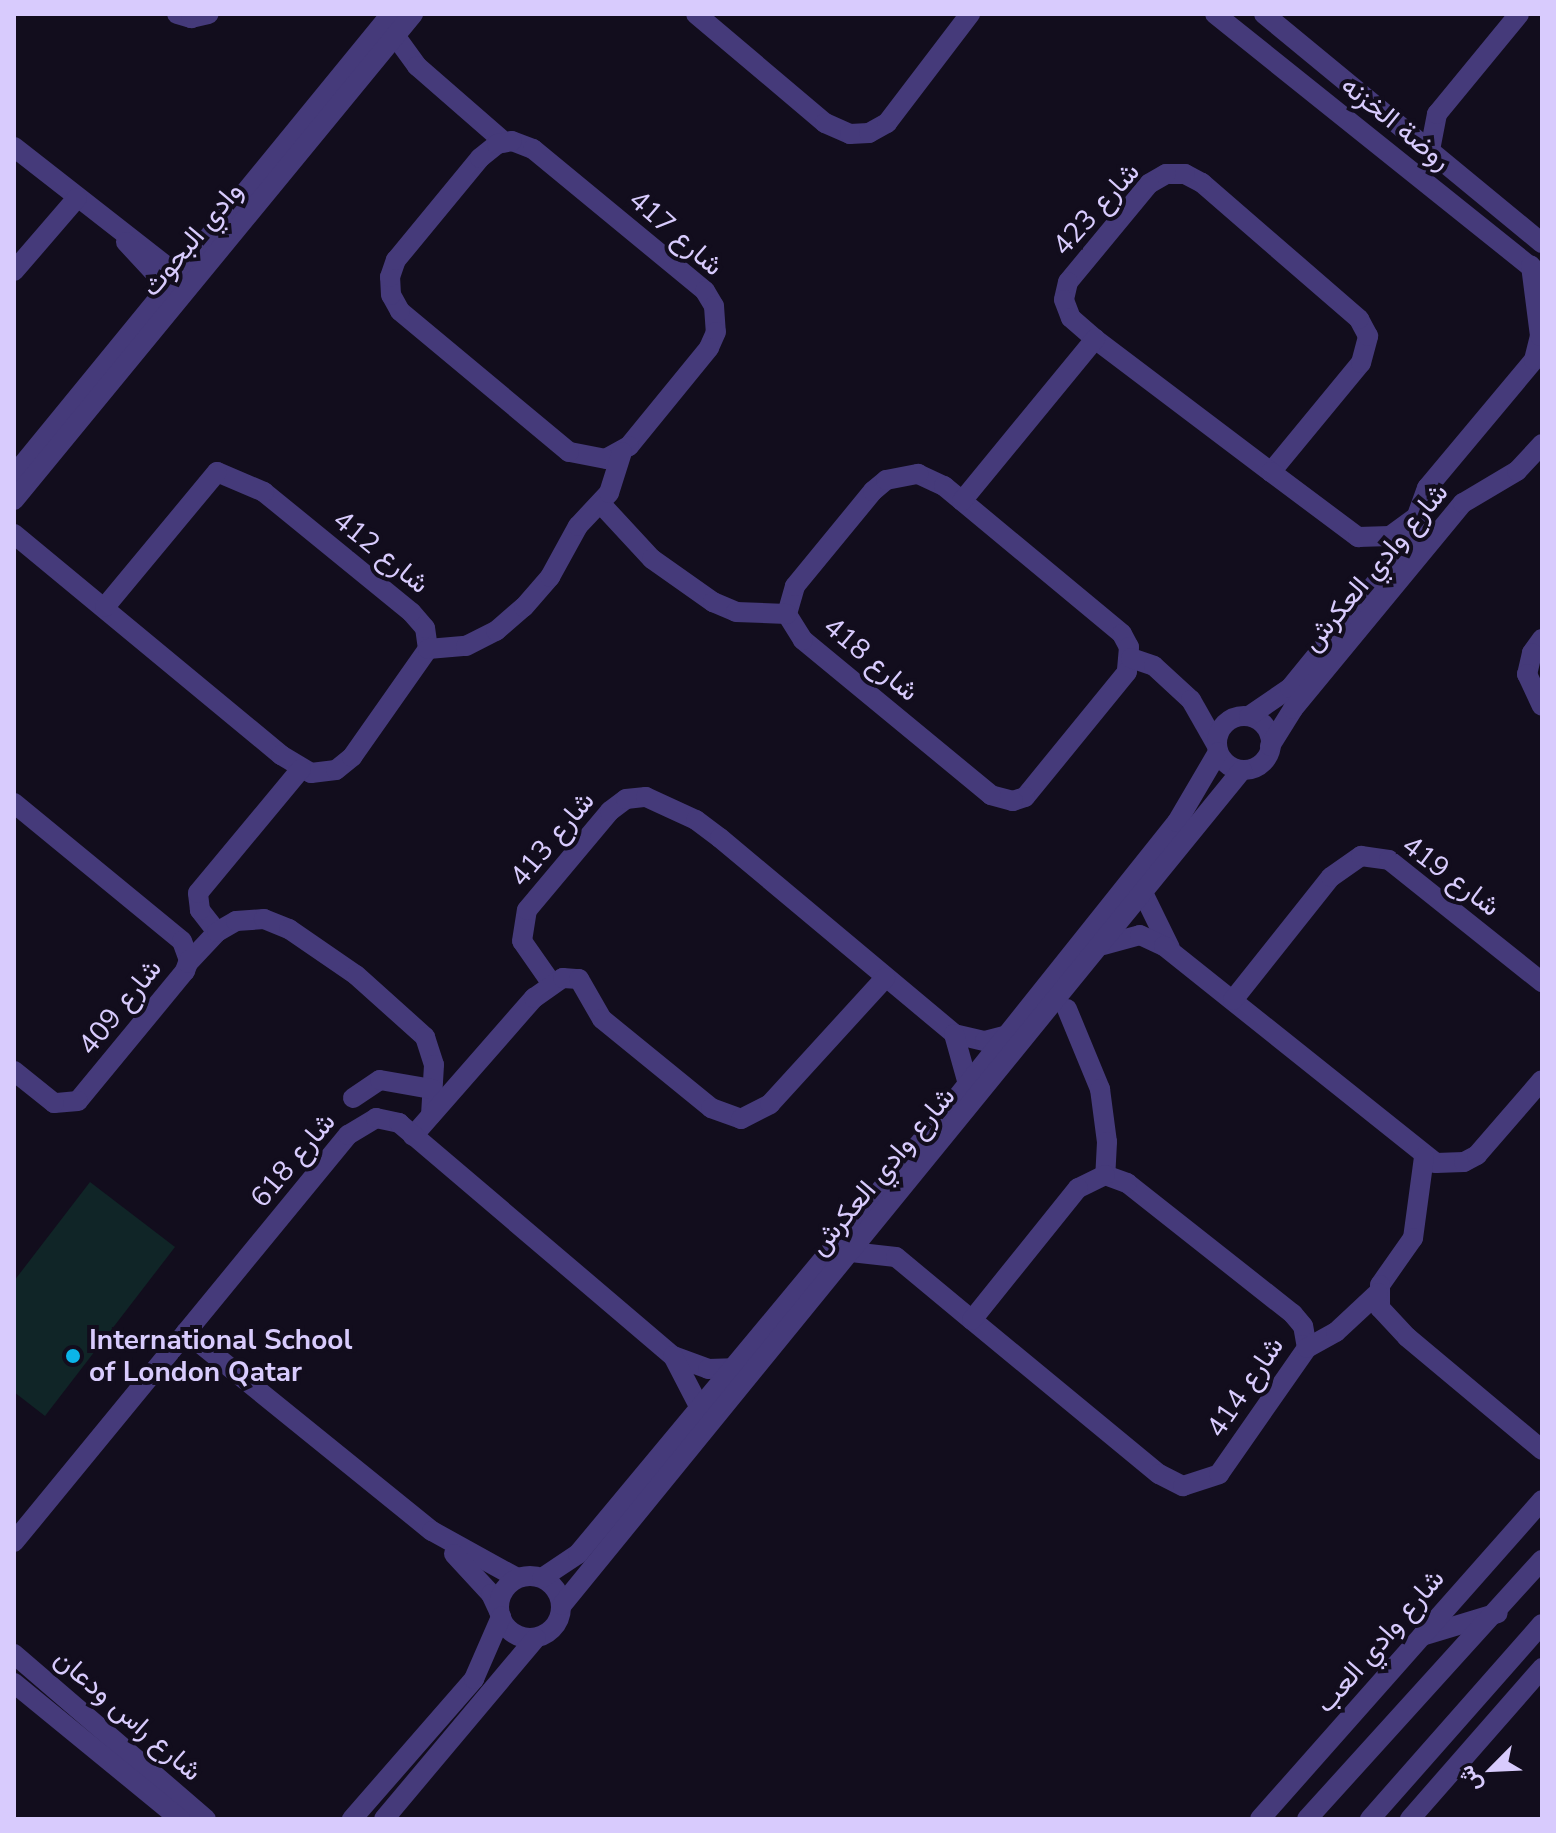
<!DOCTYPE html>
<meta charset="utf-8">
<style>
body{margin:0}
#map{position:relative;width:1556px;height:1833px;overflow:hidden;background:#120d1d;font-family:"Nunito Sans",Vazirmatn,sans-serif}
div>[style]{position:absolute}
.green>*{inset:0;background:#102527}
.minor>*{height:20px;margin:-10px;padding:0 10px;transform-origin:10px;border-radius:10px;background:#453a7a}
.minor>.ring{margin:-10px;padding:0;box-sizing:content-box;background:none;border:20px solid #453a7a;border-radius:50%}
.dots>*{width:22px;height:22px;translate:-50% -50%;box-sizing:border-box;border:4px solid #120d1d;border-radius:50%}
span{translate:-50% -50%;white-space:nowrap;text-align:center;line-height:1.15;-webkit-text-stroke:8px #120d1d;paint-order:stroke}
.street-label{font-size:28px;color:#d8cbfd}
.poi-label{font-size:28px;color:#d8cbfd;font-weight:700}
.left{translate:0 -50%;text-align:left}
.frame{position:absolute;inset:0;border:16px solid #d8cbfd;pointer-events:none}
.north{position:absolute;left:1452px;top:1729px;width:80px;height:80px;-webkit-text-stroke:6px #120d1d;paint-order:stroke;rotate:246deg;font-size:22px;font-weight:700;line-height:32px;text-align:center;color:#d8cbfd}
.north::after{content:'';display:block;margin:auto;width:28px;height:36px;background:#d8cbfd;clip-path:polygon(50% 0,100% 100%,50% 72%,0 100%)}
</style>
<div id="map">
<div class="green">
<i style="clip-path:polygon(90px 1182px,175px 1247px,45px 1416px,14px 1392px,14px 1281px)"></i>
</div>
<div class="minor">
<i style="left:177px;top:14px;width:15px;rotate:16deg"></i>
<i style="left:191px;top:18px;width:18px;rotate:-13deg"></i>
<i style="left:696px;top:14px;width:169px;rotate:40.2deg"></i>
<i style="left:825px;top:123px;width:27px;rotate:24deg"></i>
<i style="left:850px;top:134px;width:19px;rotate:-3deg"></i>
<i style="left:869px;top:133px;width:21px;rotate:-29deg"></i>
<i style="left:887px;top:123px;width:137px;rotate:-52.7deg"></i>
<i style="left:1215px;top:14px;width:416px;rotate:38.7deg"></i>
<i style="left:1264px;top:14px;width:360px;rotate:39.5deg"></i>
<i style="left:396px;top:37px;width:36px;rotate:54deg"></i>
<i style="left:417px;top:66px;width:116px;rotate:41.1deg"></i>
<i style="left:512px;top:141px;width:22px;rotate:21deg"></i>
<i style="left:533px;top:149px;width:223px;rotate:39.5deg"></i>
<i style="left:705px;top:291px;width:17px;rotate:59deg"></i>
<i style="left:714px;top:306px;width:26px;rotate:86deg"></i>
<i style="left:716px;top:332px;width:17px;rotate:114deg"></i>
<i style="left:709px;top:348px;width:127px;rotate:129.2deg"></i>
<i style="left:629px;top:446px;width:26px;rotate:151deg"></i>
<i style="left:606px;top:459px;width:38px;rotate:-169deg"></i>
<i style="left:569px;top:452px;width:220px;rotate:-140.2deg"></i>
<i style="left:400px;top:311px;width:18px;rotate:-119deg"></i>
<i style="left:391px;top:295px;width:18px;rotate:-93deg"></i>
<i style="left:390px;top:277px;width:18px;rotate:-71deg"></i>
<i style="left:396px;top:260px;width:132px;rotate:-50.5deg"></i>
<i style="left:480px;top:158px;width:22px;rotate:-39deg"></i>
<i style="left:497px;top:144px;width:15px;rotate:-11deg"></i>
<i style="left:14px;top:147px;width:219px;rotate:38deg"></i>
<i style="left:1430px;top:150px;width:37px;rotate:-79deg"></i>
<i style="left:1437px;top:114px;width:129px;rotate:-50.6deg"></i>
<i style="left:126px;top:242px;width:75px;rotate:47.2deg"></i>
<i style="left:14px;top:271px;width:96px;rotate:-49.2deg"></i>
<i style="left:1271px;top:472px;width:141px;rotate:-50.5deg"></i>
<i style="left:1361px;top:363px;width:28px;rotate:-75deg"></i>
<i style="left:1368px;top:336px;width:19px;rotate:-118deg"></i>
<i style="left:1359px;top:319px;width:208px;rotate:-139.1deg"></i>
<i style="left:1202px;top:183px;width:19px;rotate:-152deg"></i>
<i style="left:1185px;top:174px;width:19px;rotate:180deg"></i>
<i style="left:1166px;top:174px;width:20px;rotate:150deg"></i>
<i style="left:1149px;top:184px;width:127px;rotate:129.6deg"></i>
<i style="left:1068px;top:282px;width:18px;rotate:103deg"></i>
<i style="left:1064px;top:300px;width:19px;rotate:69deg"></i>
<i style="left:1071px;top:318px;width:32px;rotate:41deg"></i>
<i style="left:1095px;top:339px;width:221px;rotate:37.1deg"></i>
<i style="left:1271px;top:472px;width:109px;rotate:36.8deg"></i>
<i style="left:1358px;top:537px;width:32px;rotate:-2deg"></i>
<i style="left:1390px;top:536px;width:34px;rotate:-36deg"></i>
<i style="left:918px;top:474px;width:29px;rotate:25deg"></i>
<i style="left:944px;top:486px;width:231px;rotate:39.7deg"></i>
<i style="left:1122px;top:634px;width:15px;rotate:62deg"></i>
<i style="left:1129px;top:647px;width:25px;rotate:95deg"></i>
<i style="left:1127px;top:672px;width:161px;rotate:129.2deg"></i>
<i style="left:1025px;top:797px;width:13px;rotate:162deg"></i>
<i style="left:1013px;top:801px;width:23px;rotate:-165deg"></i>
<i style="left:991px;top:795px;width:244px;rotate:-140.5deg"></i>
<i style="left:803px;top:640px;width:31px;rotate:-122deg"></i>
<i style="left:787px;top:614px;width:29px;rotate:-74deg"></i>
<i style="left:795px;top:586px;width:123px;rotate:-50.6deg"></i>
<i style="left:873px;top:491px;width:17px;rotate:-40deg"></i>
<i style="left:886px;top:480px;width:33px;rotate:-11deg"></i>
<i style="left:14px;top:475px;width:596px;rotate:-50.72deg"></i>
<i style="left:14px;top:500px;width:629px;rotate:-50.61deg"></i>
<i style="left:962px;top:501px;width:210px;rotate:-50.6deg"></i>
<i style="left:601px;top:504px;width:75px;rotate:47.2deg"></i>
<i style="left:652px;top:559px;width:75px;rotate:35.2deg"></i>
<i style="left:713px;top:602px;width:25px;rotate:23deg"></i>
<i style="left:736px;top:612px;width:51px;rotate:2.2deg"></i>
<i style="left:14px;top:534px;width:347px;rotate:39.6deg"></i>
<i style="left:281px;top:755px;width:35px;rotate:31deg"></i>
<i style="left:311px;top:773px;width:25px;rotate:-7deg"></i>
<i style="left:336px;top:770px;width:21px;rotate:-39deg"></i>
<i style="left:352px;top:757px;width:132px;rotate:-54.9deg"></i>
<i style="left:428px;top:649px;width:21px;rotate:-98deg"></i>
<i style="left:425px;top:628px;width:21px;rotate:-131deg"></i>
<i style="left:411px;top:612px;width:190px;rotate:-140.8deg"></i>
<i style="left:264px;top:492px;width:51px;rotate:-156.9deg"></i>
<i style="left:217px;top:472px;width:175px;rotate:129.7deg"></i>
<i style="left:1542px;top:639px;width:17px;rotate:126deg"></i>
<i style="left:1532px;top:653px;width:22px;rotate:103deg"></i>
<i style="left:1527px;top:674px;width:35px;rotate:65deg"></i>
<i style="left:428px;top:649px;width:38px;rotate:-5deg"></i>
<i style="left:466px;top:646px;width:34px;rotate:-27deg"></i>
<i style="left:496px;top:631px;width:37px;rotate:-41deg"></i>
<i style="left:524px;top:607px;width:40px;rotate:-49deg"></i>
<i style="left:550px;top:577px;width:58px;rotate:-61.2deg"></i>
<i style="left:578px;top:526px;width:45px;rotate:-46.8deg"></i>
<i style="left:609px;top:493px;width:43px;rotate:-72.4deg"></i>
<i style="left:1131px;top:658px;width:24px;rotate:19deg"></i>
<i style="left:1154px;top:666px;width:50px;rotate:42.6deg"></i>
<i style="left:1191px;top:700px;width:51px;rotate:60.4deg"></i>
<i class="ring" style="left:1217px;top:716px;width:34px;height:34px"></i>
<i style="left:1249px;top:716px;width:50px;rotate:-34.3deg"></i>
<i style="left:1290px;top:688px;width:183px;rotate:-50.8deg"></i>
<i style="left:1406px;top:546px;width:62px;rotate:-70.1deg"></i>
<i style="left:1427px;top:488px;width:167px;rotate:-50.1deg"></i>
<i style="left:1534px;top:360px;width:25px;rotate:-76deg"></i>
<i style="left:1540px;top:336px;width:71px;rotate:-97.3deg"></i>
<i style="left:1270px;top:746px;width:44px;rotate:-58.1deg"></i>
<i style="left:1293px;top:709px;width:267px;rotate:-50.5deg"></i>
<i style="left:1463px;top:503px;width:63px;rotate:-30.7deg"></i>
<i style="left:1517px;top:471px;width:37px;rotate:-47deg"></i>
<i style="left:14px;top:803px;width:217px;rotate:39.4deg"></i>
<i style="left:182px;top:941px;width:20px;rotate:70deg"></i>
<i style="left:189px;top:960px;width:12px;rotate:110deg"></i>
<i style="left:185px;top:971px;width:168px;rotate:129.5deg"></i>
<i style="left:78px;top:1101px;width:24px;rotate:175deg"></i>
<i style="left:54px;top:1103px;width:51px;rotate:-141.3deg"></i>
<i style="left:1144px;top:895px;width:59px;rotate:63.9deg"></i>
<i style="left:217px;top:932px;width:28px;rotate:-128deg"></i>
<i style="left:200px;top:910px;width:17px;rotate:-97deg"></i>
<i style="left:198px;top:893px;width:161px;rotate:-50.3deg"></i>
<i style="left:1103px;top:945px;width:38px;rotate:-15deg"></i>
<i style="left:1140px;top:935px;width:26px;rotate:25deg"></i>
<i style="left:1164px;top:946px;width:348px;rotate:38.6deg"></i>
<i style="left:1436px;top:1163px;width:28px;rotate:-2deg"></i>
<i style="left:1464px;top:1162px;width:15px;rotate:-28deg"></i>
<i style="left:1477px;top:1155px;width:99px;rotate:-49.1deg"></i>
<i style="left:188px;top:963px;width:42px;rotate:-46.9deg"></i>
<i style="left:217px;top:932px;width:22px;rotate:-30deg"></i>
<i style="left:236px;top:921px;width:28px;rotate:-4deg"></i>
<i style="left:264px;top:919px;width:27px;rotate:22deg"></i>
<i style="left:289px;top:929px;width:81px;rotate:34.5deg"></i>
<i style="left:356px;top:975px;width:93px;rotate:41.9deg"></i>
<i style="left:425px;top:1037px;width:29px;rotate:72deg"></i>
<i style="left:434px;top:1065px;width:50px;rotate:93.4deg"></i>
<i style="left:552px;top:984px;width:52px;rotate:-124.9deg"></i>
<i style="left:522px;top:941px;width:31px;rotate:-81deg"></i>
<i style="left:527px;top:910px;width:129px;rotate:-50deg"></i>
<i style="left:610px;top:811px;width:20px;rotate:-37deg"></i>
<i style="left:626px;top:799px;width:20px;rotate:-6deg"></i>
<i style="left:646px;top:797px;width:55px;rotate:24.7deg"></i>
<i style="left:696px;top:820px;width:30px;rotate:37deg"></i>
<i style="left:720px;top:838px;width:305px;rotate:39.9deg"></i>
<i style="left:954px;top:1034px;width:32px;rotate:13deg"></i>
<i style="left:985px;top:1041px;width:23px;rotate:-15deg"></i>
<i style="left:1233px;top:1000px;width:157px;rotate:-51.5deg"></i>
<i style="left:1331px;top:877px;width:37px;rotate:-35deg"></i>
<i style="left:1361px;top:856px;width:28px;rotate:8deg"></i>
<i style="left:1389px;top:860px;width:196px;rotate:38.6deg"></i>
<i style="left:1067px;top:1009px;width:87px;rotate:67.6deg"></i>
<i style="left:1100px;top:1089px;width:53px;rotate:82.5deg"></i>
<i style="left:1107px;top:1142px;width:33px;rotate:93deg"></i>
<i style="left:954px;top:1034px;width:52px;rotate:74.4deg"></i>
<i style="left:353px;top:1098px;width:32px;rotate:-34deg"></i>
<i style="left:380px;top:1080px;width:53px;rotate:9.8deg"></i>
<i style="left:413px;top:1136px;width:184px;rotate:-48.8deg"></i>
<i style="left:534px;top:998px;width:35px;rotate:-35deg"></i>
<i style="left:563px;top:978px;width:16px;rotate:4deg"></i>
<i style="left:579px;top:979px;width:46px;rotate:60.1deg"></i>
<i style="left:602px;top:1019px;width:141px;rotate:39.2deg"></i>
<i style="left:711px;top:1108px;width:32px;rotate:20deg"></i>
<i style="left:741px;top:1119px;width:33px;rotate:-27deg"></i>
<i style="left:770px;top:1104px;width:171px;rotate:-47.6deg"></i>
<i style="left:1424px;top:1157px;width:82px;rotate:97.7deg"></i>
<i style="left:1413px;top:1238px;width:57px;rotate:125.1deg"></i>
<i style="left:1380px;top:1285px;width:23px;rotate:90deg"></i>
<i style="left:1380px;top:1308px;width:40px;rotate:47deg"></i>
<i style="left:1407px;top:1337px;width:176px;rotate:39.9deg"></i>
<i style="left:851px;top:1252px;width:45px;rotate:6.3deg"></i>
<i style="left:896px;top:1257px;width:99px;rotate:39.7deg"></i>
<i style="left:972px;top:1320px;width:242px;rotate:39.5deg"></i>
<i style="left:1159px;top:1474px;width:27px;rotate:27deg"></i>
<i style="left:1183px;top:1486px;width:38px;rotate:-18deg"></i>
<i style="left:1219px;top:1474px;width:154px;rotate:-55.1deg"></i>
<i style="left:1307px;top:1348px;width:22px;rotate:-100deg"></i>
<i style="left:1303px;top:1326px;width:16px;rotate:-130deg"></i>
<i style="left:1293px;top:1314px;width:211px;rotate:-141.7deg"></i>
<i style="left:1127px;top:1183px;width:23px;rotate:-160deg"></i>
<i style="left:1105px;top:1175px;width:30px;rotate:154deg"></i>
<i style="left:1078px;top:1188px;width:169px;rotate:128.8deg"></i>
<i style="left:186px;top:1332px;width:316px;rotate:39deg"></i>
<i style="left:432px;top:1531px;width:97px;rotate:28.9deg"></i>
<i style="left:1307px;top:1348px;width:33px;rotate:-29deg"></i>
<i style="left:1336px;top:1332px;width:57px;rotate:-42.9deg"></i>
<i style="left:673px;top:1356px;width:37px;rotate:20deg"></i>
<i style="left:708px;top:1369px;width:24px;rotate:-2deg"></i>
<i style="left:14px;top:1542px;width:527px;rotate:-50.63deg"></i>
<i style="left:348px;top:1135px;width:33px;rotate:-31deg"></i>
<i style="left:376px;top:1118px;width:24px;rotate:12deg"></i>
<i style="left:399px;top:1123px;width:360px;rotate:40.4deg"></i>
<i style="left:673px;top:1356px;width:59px;rotate:62.6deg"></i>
<i style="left:454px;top:1554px;width:54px;rotate:47.2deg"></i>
<i style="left:491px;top:1594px;width:19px;rotate:65deg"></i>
<i class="ring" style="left:499px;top:1576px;width:42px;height:42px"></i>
<i style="left:542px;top:1578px;width:43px;rotate:-33.7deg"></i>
<i style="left:578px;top:1554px;width:565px;rotate:-50.25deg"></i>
<i style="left:939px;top:1120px;width:381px;rotate:-51.4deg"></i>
<i style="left:1177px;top:822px;width:81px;rotate:-59.6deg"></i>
<i style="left:562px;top:1605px;width:1077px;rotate:-50.84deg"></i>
<i style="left:1422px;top:1636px;width:79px;rotate:-16.8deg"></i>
<i style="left:14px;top:1654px;width:253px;rotate:40.7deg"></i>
<i style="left:14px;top:1683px;width:215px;rotate:39.3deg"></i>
<i style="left:352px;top:1819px;width:186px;rotate:-48.9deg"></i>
<i style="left:474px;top:1679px;width:68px;rotate:-66.5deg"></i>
<i style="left:384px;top:1819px;width:236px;rotate:-50deg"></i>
<i style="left:1260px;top:1819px;width:426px;rotate:-48.5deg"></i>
<i style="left:1307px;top:1819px;width:350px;rotate:-47.8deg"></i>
<i style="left:1370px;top:1819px;width:260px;rotate:-48.6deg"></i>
<i style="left:1410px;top:1819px;width:201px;rotate:-48.8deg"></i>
</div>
<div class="dots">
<i style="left:73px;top:1356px;background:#0bb5e9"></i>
</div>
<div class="street-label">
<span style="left:1396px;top:123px;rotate:39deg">روضة الخزنه</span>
<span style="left:1096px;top:209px;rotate:-48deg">شارع 423</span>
<span style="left:676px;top:233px;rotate:41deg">شارع 417</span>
<span style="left:192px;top:239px;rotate:-50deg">وادي البحوث</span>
<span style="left:381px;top:552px;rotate:39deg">شارع 412</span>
<span style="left:1375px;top:567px;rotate:-50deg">شارع وادي العكرش</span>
<span style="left:871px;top:659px;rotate:40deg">شارع 418</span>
<span style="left:552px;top:839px;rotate:-50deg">شارع 413</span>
<span style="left:1451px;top:876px;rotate:37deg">شارع 419</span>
<span style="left:120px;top:1007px;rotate:-51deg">شارع 409</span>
<span style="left:293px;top:1160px;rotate:-50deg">شارع 618</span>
<span style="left:882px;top:1171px;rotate:-50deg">شارع وادي العكرش</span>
<span style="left:1245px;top:1387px;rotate:-56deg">شارع 414</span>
<span style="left:1380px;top:1641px;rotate:-49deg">شارع وادي العب</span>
<span style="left:128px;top:1715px;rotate:41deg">شارع راس ودعان</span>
</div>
<div class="poi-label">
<span class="left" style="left:89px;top:1356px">International School<br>of London Qatar</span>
</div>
<div class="frame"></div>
<div class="north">ش</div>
</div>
